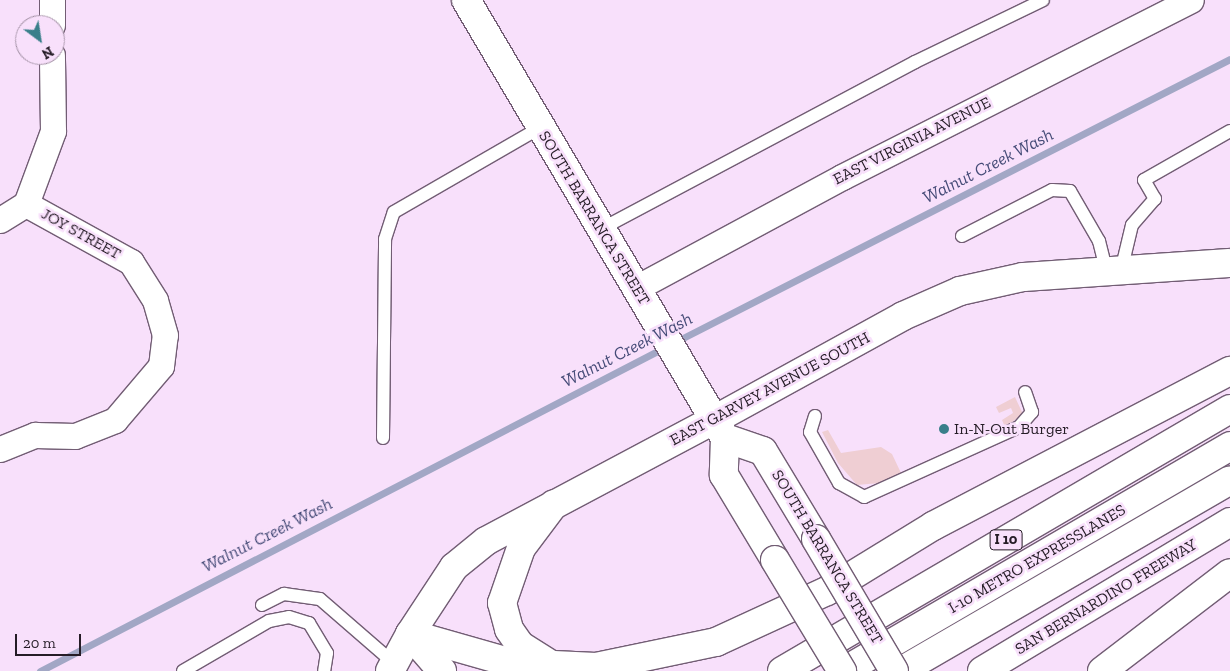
<!DOCTYPE html>
<style>
body{margin:0}
#map{position:relative;width:1230px;height:671px;overflow:hidden;background:#f8e0fb;font-family:"Zilla Slab",serif}
div>[style]{position:absolute}
.green>*{inset:0;background:#efced3}
.stream>*{height:7px;margin:-3.5px;padding:0 3.5px;transform-origin:3.5px;border-radius:3.5px;background:#a2a7c5}
.roads{filter:drop-shadow(1px 0 #725d74) drop-shadow(-1px 0 #725d74) drop-shadow(0 1px #725d74) drop-shadow(0 -1px #725d74)}
.service>*{height:12px;margin:-6px;padding:0 6px;transform-origin:6px;border-radius:6px;background:#fff}
.minor>*{height:25px;margin:-12.5px;padding:0 12.5px;transform-origin:12.5px;border-radius:12.5px;background:#fff}
.tertiary>*{height:28px;margin:-14px;padding:0 14px;transform-origin:14px;border-radius:14px;background:#fff}
.secondary>*{height:28px;margin:-14px;padding:0 14px;transform-origin:14px;border-radius:14px;background:#fff}
.motorway>*{height:28px;margin:-14px;padding:0 14px;transform-origin:14px;border-radius:14px;background:#fff}
.bridges{filter:drop-shadow(1px 0 #725d74) drop-shadow(-1px 0 #725d74) drop-shadow(0 1px #725d74) drop-shadow(0 -1px #725d74)}
.secondary-bridge>*{height:28px;margin:-14px;padding:0 14px;transform-origin:14px;border-radius:14px;background:#fff}
.dots>*{width:14px;height:14px;translate:-50% -50%;box-sizing:border-box;border:2px solid #f8e0fb;border-radius:50%}
span{translate:-50% -50%;white-space:nowrap;text-align:center;line-height:1.15;-webkit-text-stroke:5px #f8e0fb;paint-order:stroke}
.shield-label span{padding:1px 4px;background:#f8e0fb;border:1px solid;border-radius:4px;-webkit-text-stroke-width:0}
.shield-label{font-size:15px;color:#251c26;font-weight:700}
.street-label{font-size:16px;color:#251c26}
.poi-label{font-size:16px;color:#251c26}
.left{translate:0 -50%;text-align:left}
.water-label{font-size:18px;color:#454b77;font-style:italic}
.north{position:absolute;left:15px;top:15px;width:50px;height:50px;box-sizing:border-box;background:#f8e0fb;border:1px solid #a492a6;border-radius:50%;rotate:149deg;font-size:14px;font-weight:700;line-height:20px;text-align:center;color:#251c26}
.north::after{content:'';display:block;margin:auto;width:18px;height:22px;background:#397f8a;clip-path:polygon(50% 0,100% 100%,50% 72%,0 100%)}
.scale{position:absolute;left:15px;top:634px;width:66px;height:22px;box-sizing:border-box;border:2px solid #251c26;border-top:0;padding-left:6px;font-size:15px;line-height:18px;white-space:nowrap;color:#251c26;-webkit-text-stroke:4px #f8e0fb;paint-order:stroke}
</style>
<div id="map">
<div class="green">
<i style="clip-path:polygon(1015px 397px,1023px 414px,1005px 427px,1002px 420px,1013px 413px,1011px 408px,999px 413px,996px 407px)"></i>
<i style="clip-path:polygon(828px 430px,841px 453px,881px 447px,892px 454px,901px 473px,880px 483px,857px 485px,838px 463px,822px 432px)"></i>
</div>
<div class="stream">
<i style="left:675px;top:342px;width:623px;rotate:-27.02deg"></i>
<i style="left:40px;top:671px;width:704px;rotate:-27.4deg"></i>
</div>
<div class="roads">
<div class="service">
<i style="left:601px;top:229px;width:356px;rotate:-28deg"></i>
<i style="left:915px;top:62px;width:142px;rotate:-25.8deg"></i>
<i style="left:962px;top:236px;width:101px;rotate:-27.1deg"></i>
<i style="left:1052px;top:190px;width:18px;rotate:3deg"></i>
<i style="left:1070px;top:191px;width:58px;rotate:59.9deg"></i>
<i style="left:1099px;top:241px;width:32px;rotate:76deg"></i>
<i style="left:1121px;top:271px;width:47px;rotate:-76.6deg"></i>
<i style="left:1132px;top:225px;width:35px;rotate:-49deg"></i>
<i style="left:1155px;top:199px;width:22px;rotate:-120deg"></i>
<i style="left:1144px;top:180px;width:99px;rotate:-29.7deg"></i>
<i style="left:815px;top:416px;width:17px;rotate:107deg"></i>
<i style="left:810px;top:432px;width:59px;rotate:60.4deg"></i>
<i style="left:839px;top:483px;width:29px;rotate:29deg"></i>
<i style="left:864px;top:497px;width:170px;rotate:-24.3deg"></i>
<i style="left:1019px;top:427px;width:20px;rotate:-49deg"></i>
<i style="left:1032px;top:412px;width:21px;rotate:-109deg"></i>
<i style="left:383px;top:438px;width:199px;rotate:-89.4deg"></i>
<i style="left:385px;top:239px;width:28px;rotate:-72deg"></i>
<i style="left:394px;top:212px;width:170px;rotate:-30deg"></i>
<i style="left:262px;top:605px;width:25px;rotate:-27deg"></i>
<i style="left:284px;top:594px;width:36px;rotate:8deg"></i>
<i style="left:320px;top:599px;width:98px;rotate:40.9deg"></i>
<i style="left:183px;top:671px;width:99px;rotate:-30.2deg"></i>
<i style="left:269px;top:621px;width:20px;rotate:-11deg"></i>
<i style="left:289px;top:617px;width:21px;rotate:17deg"></i>
<i style="left:309px;top:623px;width:35px;rotate:59deg"></i>
<i style="left:327px;top:653px;width:18px;rotate:99deg"></i>
</div>
<div class="minor">
<i style="left:52px;top:0;width:25px;rotate:90deg"></i>
<i style="left:0;top:220px;width:31px;rotate:-32deg"></i>
<i style="left:26px;top:204px;width:78px;rotate:-69.7deg"></i>
<i style="left:53px;top:131px;width:76px;rotate:-90.8deg"></i>
<i style="left:636px;top:288px;width:234px;rotate:-28.3deg"></i>
<i style="left:842px;top:177px;width:391px;rotate:-26.9deg"></i>
<i style="left:0;top:449px;width:38px;rotate:-22deg"></i>
<i style="left:35px;top:435px;width:40px;rotate:1.4deg"></i>
<i style="left:75px;top:436px;width:43px;rotate:-21.8deg"></i>
<i style="left:115px;top:420px;width:71px;rotate:-49.6deg"></i>
<i style="left:161px;top:366px;width:31px;rotate:-83deg"></i>
<i style="left:165px;top:335px;width:36px;rotate:-106deg"></i>
<i style="left:155px;top:300px;width:45px;rotate:-122.3deg"></i>
<i style="left:131px;top:262px;width:120px;rotate:-151.1deg"></i>
</div>
<div class="tertiary">
<i style="left:714px;top:420px;width:216px;rotate:-28.8deg"></i>
<i style="left:903px;top:316px;width:62px;rotate:-23.7deg"></i>
<i style="left:960px;top:291px;width:65px;rotate:-12.5deg"></i>
<i style="left:1023px;top:277px;width:207px;rotate:-3.9deg"></i>
<i style="left:390px;top:671px;width:42px;rotate:-61.6deg"></i>
</div>
<div class="secondary">
<i style="left:466px;top:0;width:509px;rotate:59.4deg"></i>
<i style="left:725px;top:438px;width:40px;rotate:18.9deg"></i>
<i style="left:763px;top:451px;width:103px;rotate:58.9deg"></i>
<i style="left:725px;top:438px;width:37px;rotate:92deg"></i>
<i style="left:724px;top:475px;width:99px;rotate:59deg"></i>
<i style="left:410px;top:634px;width:80px;rotate:-56.7deg"></i>
<i style="left:454px;top:567px;width:41px;rotate:-39.1deg"></i>
<i style="left:486px;top:541px;width:258px;rotate:-28deg"></i>
</div>
<div class="motorway">
<i style="left:410px;top:634px;width:106px;rotate:15.9deg"></i>
<i style="left:512px;top:663px;width:84px;rotate:2.7deg"></i>
<i style="left:596px;top:667px;width:123px;rotate:-11.8deg"></i>
<i style="left:716px;top:642px;width:122px;rotate:-24.7deg"></i>
<i style="left:827px;top:591px;width:124px;rotate:-31.5deg"></i>
<i style="left:933px;top:526px;width:335px;rotate:-27.6deg"></i>
<i style="left:410px;top:634px;width:49px;rotate:49.1deg"></i>
<i style="left:550px;top:664px;width:36px;rotate:-148deg"></i>
<i style="left:520px;top:645px;width:19px;rotate:-125deg"></i>
<i style="left:509px;top:629px;width:27px;rotate:-105deg"></i>
<i style="left:502px;top:603px;width:58px;rotate:-70.9deg"></i>
<i style="left:521px;top:548px;width:55px;rotate:-53.1deg"></i>
<i style="left:782px;top:671px;width:519px;rotate:-30.32deg"></i>
<i style="left:844px;top:671px;width:447px;rotate:-30.2deg"></i>
<i style="left:901px;top:671px;width:380px;rotate:-30.1deg"></i>
<i style="left:982px;top:671px;width:289px;rotate:-31deg"></i>
<i style="left:1102px;top:671px;width:161px;rotate:-37.4deg"></i>
</div>
</div>
<div class="bridges">
<div class="secondary-bridge">
<i style="left:816px;top:539px;width:153px;rotate:59.4deg"></i>
<i style="left:775px;top:560px;width:130px;rotate:58.9deg"></i>
</div>
</div>
<div class="dots">
<i style="left:944px;top:429px;background:#397f8a"></i>
</div>
<div class="shield-label">
<span style="left:1006px;top:540px">I 10</span>
</div>
<div class="street-label">
<span style="left:912px;top:141px;rotate:-27deg">EAST VIRGINIA AVENUE</span>
<span style="left:594px;top:218px;rotate:59deg">SOUTH BARRANCA STREET</span>
<span style="left:81px;top:234px;rotate:29deg">JOY STREET</span>
<span style="left:770px;top:389px;rotate:-28deg">EAST GARVEY AVENUE SOUTH</span>
<span style="left:827px;top:557px;rotate:59deg">SOUTH BARRANCA STREET</span>
<span style="left:1037px;top:559px;rotate:-30deg">I-10 METRO EXPRESSLANES</span>
<span style="left:1106px;top:597px;rotate:-31deg">SAN BERNARDINO FREEWAY</span>
</div>
<div class="poi-label">
<span class="left" style="left:954px;top:429px">In-N-Out Burger</span>
</div>
<div class="water-label">
<span style="left:988px;top:166px;rotate:-27deg">Walnut Creek Wash</span>
<span style="left:627px;top:350px;rotate:-27deg">Walnut Creek Wash</span>
<span style="left:267px;top:535px;rotate:-27deg">Walnut Creek Wash</span>
</div>
<div class="north">N</div>
<div class="scale">20 m</div>
</div>
